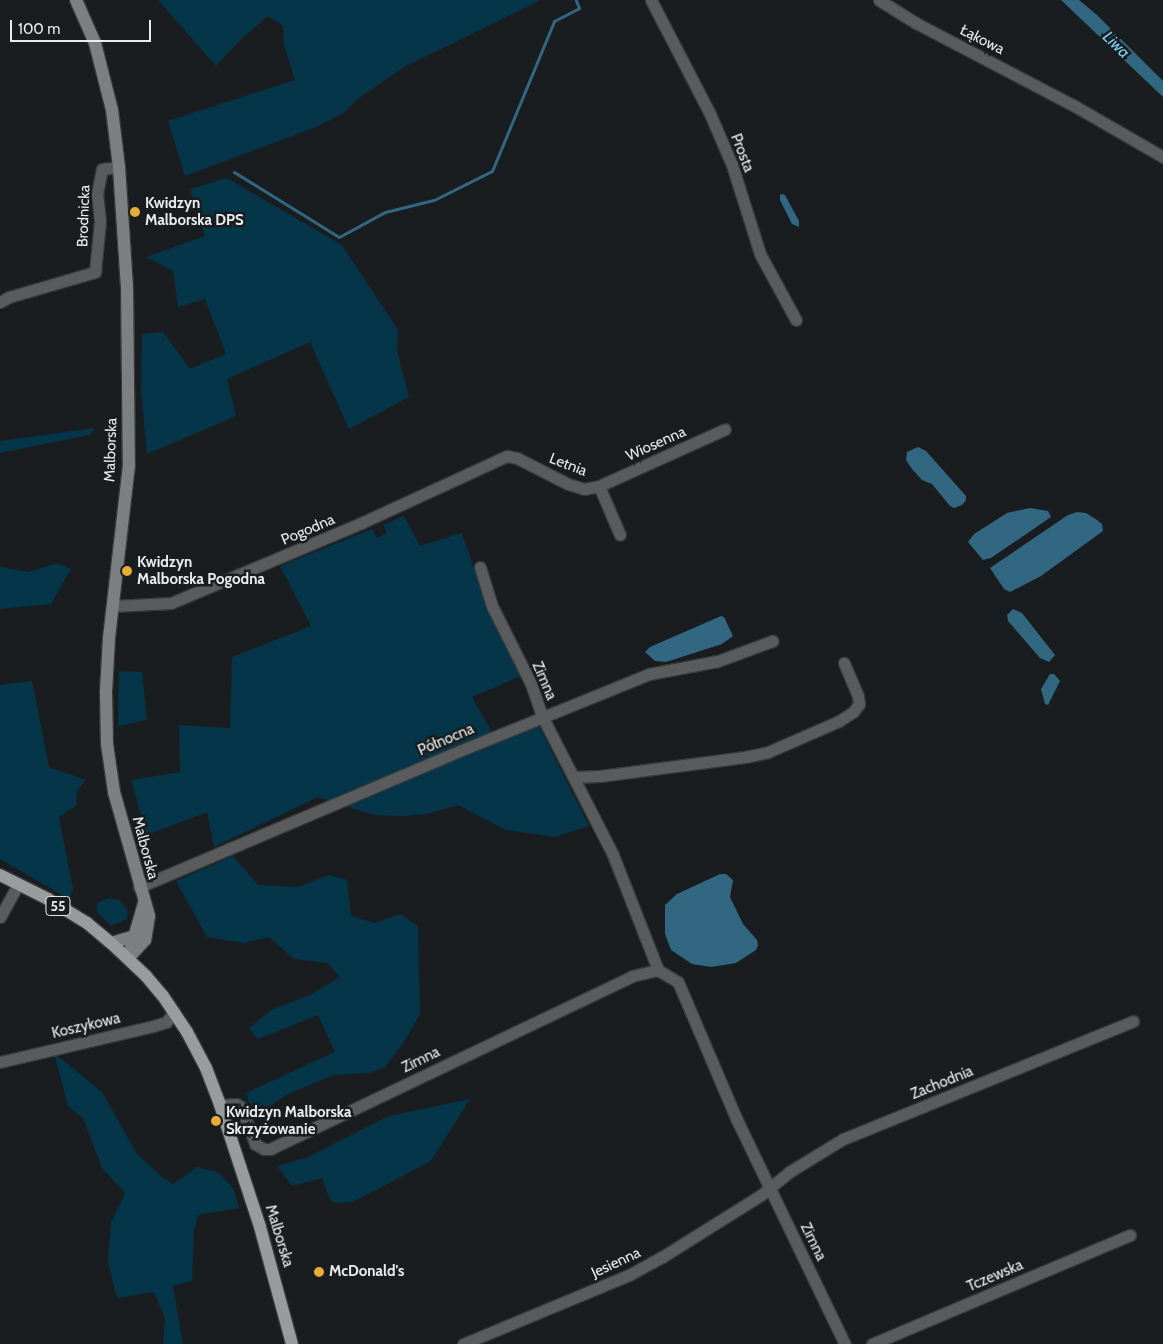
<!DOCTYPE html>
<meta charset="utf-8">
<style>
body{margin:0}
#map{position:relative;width:1163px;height:1344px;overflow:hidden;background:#1a1d1f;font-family:Cabin,sans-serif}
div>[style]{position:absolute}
.green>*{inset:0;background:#053548}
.water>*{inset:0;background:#316780}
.stream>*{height:3px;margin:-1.5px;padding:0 1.5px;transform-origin:1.5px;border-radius:1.5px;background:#316780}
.roads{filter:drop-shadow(1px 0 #373a3c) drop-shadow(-1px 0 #373a3c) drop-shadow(0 1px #373a3c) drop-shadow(0 -1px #373a3c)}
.street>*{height:11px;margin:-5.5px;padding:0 5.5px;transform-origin:5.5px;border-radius:5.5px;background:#5a5b5c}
.secondary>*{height:12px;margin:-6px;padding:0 6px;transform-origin:6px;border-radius:6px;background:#7d8081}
.primary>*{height:12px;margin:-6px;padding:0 6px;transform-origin:6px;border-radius:6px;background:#989c9e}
.dots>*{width:14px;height:14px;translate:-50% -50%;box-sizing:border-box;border:2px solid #1a1d1f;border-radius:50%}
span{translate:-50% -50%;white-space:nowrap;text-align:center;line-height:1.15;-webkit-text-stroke:5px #1a1d1f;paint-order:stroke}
.shield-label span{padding:1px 4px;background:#1a1d1f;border:1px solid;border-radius:4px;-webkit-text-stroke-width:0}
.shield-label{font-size:14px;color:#e9eced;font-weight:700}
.street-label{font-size:15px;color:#e9eced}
.poi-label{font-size:15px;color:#e9eced;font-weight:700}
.left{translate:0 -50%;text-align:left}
.water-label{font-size:16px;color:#7ed2fa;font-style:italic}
.scale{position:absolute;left:10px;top:20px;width:141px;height:22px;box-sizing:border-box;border:2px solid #e9eced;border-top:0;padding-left:6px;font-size:15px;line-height:18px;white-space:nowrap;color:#e9eced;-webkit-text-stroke:4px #1a1d1f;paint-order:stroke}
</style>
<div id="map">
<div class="green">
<i style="clip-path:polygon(158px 0,541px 0,406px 66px,359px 98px,342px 114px,316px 127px,185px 176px,168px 121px,295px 80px,284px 45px,283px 26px,268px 16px,241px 39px,216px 66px)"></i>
<i style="clip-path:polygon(227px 178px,342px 245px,398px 330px,397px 350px,409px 397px,349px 429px,310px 342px,227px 379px,236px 416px,147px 454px,141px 389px,142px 334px,163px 332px,190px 369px,226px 354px,205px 299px,178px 307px,173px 271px,146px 257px,205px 236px,190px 189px)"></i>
<i style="clip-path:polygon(94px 428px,90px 435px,0 453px,0 441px)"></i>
<i style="clip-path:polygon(404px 516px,420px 546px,462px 533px,486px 604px,521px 676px,472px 697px,496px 739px,537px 722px,589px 826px,554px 837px,506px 830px,458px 805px,427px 814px,403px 816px,374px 815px,318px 797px,214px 847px,207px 812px,147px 835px,131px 780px,180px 772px,179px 725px,230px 728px,232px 657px,311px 626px,280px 566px,372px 529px,377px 538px,387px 533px,383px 525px)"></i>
<i style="clip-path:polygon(57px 563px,71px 569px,51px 604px,0 609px,0 567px,29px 572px)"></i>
<i style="clip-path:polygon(119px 671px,142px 672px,147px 720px,118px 726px)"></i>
<i style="clip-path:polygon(32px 681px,49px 767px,86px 780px,77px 791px,76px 806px,59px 817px,73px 889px,69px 899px,0 859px,0 685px)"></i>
<i style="clip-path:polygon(233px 856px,258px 885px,298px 887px,329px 875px,347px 880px,351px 916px,375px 923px,401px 914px,418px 926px,420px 1014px,403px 1044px,385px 1067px,369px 1073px,334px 1075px,288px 1094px,253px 1117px,246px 1093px,335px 1052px,318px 1015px,258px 1039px,249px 1028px,271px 1010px,310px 995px,340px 977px,327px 963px,294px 959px,269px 937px,244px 943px,207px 937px,176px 881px)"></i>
<i style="clip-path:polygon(109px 898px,121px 901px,128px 911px,127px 919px,111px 926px,97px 912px,97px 903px)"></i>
<i style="clip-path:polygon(54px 1053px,102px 1092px,137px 1154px,161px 1176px,173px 1184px,197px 1167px,218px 1172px,233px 1188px,239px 1208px,198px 1215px,194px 1231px,192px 1281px,173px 1286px,183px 1344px,163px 1344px,165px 1319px,154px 1292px,117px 1298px,108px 1262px,111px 1223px,125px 1193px,102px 1168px,83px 1118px,68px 1106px)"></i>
<i style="clip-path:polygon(470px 1099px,431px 1161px,353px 1202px,336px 1203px,330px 1200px,322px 1178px,292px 1186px,277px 1166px,306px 1158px,389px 1116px)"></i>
</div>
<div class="water">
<i style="clip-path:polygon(1061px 0,1079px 0,1097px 15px,1163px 81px,1163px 97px)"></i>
<i style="clip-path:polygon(782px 194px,785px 195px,799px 221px,799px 227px,792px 224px,780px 200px,780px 195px)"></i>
<i style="clip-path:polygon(918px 447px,926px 451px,966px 496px,966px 500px,962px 505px,954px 508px,950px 506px,932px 484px,922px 480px,912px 469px,906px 460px,907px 452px)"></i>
<i style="clip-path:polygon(1030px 508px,1048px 511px,1051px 517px,991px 558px,983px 560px,968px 542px,974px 534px,1007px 513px)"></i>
<i style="clip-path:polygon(1077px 512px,1086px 513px,1097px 520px,1102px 524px,1103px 531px,1041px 576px,1010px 592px,1004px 589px,990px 568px,1068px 515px)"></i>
<i style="clip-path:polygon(1013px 609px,1022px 613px,1055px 655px,1049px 662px,1040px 658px,1008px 621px,1007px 615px)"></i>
<i style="clip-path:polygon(721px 616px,724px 617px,733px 636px,722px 644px,666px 662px,655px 661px,645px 652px,650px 647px)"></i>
<i style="clip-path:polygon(1050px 674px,1054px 674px,1060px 681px,1048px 705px,1045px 704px,1041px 689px)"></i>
<i style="clip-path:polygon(720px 874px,726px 874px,733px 880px,730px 897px,743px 924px,757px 940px,758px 945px,756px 950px,736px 963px,711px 967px,692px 964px,671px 950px,665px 934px,665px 905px,677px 894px)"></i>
</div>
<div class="stream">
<i style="left:234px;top:172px;width:123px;rotate:31.8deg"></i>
<i style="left:339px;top:237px;width:52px;rotate:-28.5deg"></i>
<i style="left:385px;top:212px;width:50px;rotate:-13.8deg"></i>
<i style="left:434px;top:200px;width:65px;rotate:-26.6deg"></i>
<i style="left:492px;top:171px;width:162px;rotate:-67.5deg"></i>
<i style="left:554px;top:21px;width:28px;rotate:-27deg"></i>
<i style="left:579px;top:8px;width:9px;rotate:-111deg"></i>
</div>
<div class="roads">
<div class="street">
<i style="left:651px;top:0;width:128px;rotate:62.6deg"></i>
<i style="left:710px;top:114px;width:56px;rotate:66.7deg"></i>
<i style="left:732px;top:165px;width:93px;rotate:72.5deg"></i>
<i style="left:760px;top:254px;width:75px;rotate:61.4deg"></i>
<i style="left:879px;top:0;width:44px;rotate:31.9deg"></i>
<i style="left:916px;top:23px;width:177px;rotate:27.6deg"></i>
<i style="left:1073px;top:105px;width:104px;rotate:30deg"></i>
<i style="left:0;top:302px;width:10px;rotate:-29deg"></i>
<i style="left:9px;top:297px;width:90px;rotate:-16.2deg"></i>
<i style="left:95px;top:272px;width:51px;rotate:-84.4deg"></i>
<i style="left:100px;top:221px;width:27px;rotate:-96deg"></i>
<i style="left:97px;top:194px;width:25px;rotate:-79deg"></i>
<i style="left:102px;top:169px;width:17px;rotate:-7deg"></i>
<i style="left:599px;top:486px;width:138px;rotate:-24.3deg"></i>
<i style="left:480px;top:567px;width:41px;rotate:72.9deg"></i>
<i style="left:492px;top:606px;width:87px;rotate:63.4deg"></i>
<i style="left:531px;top:684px;width:36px;rotate:71deg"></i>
<i style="left:543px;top:718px;width:154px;rotate:62.9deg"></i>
<i style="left:613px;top:855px;width:123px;rotate:68.6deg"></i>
<i style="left:658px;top:970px;width:23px;rotate:31deg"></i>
<i style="left:678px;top:982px;width:150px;rotate:66.9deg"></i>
<i style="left:737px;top:1120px;width:249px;rotate:64.3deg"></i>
<i style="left:113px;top:606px;width:58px;rotate:-3deg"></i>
<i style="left:171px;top:603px;width:206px;rotate:-22.8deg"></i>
<i style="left:361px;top:523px;width:161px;rotate:-24.7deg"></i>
<i style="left:507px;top:456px;width:10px;rotate:11deg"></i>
<i style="left:517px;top:458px;width:57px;rotate:27deg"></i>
<i style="left:568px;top:484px;width:17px;rotate:17deg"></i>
<i style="left:584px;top:489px;width:15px;rotate:-11deg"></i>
<i style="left:599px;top:486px;width:53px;rotate:66.8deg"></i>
<i style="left:574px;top:777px;width:26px;rotate:-2deg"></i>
<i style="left:600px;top:776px;width:146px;rotate:-7.5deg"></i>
<i style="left:745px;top:757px;width:24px;rotate:-12deg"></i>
<i style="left:768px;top:752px;width:77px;rotate:-23.6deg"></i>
<i style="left:839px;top:721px;width:17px;rotate:-33deg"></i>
<i style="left:853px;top:712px;width:10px;rotate:-53deg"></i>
<i style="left:859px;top:704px;width:8px;rotate:-97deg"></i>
<i style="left:858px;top:696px;width:36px;rotate:-113deg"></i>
<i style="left:139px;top:887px;width:340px;rotate:-23deg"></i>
<i style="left:452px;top:754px;width:213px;rotate:-22.1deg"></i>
<i style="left:649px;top:674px;width:70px;rotate:-10.7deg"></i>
<i style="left:718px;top:661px;width:58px;rotate:-20.3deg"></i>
<i style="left:0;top:917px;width:37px;rotate:-61deg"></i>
<i style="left:0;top:1062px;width:157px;rotate:-13.2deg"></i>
<i style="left:153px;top:1026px;width:14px;rotate:-17deg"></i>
<i style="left:166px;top:1022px;width:13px;rotate:-51deg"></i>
<i style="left:220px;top:1105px;width:16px;rotate:-4deg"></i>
<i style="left:236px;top:1104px;width:6px;rotate:31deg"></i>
<i style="left:241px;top:1107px;width:40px;rotate:69deg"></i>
<i style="left:255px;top:1144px;width:10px;rotate:29deg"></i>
<i style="left:264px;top:1149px;width:6px"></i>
<i style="left:270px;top:1149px;width:401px;rotate:-25.5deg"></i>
<i style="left:632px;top:976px;width:27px;rotate:-13deg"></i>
<i style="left:463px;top:1344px;width:180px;rotate:-22.6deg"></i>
<i style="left:629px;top:1275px;width:38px;rotate:-29deg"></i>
<i style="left:662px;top:1257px;width:117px;rotate:-32.1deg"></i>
<i style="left:761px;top:1195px;width:36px;rotate:-39deg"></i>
<i style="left:789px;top:1172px;width:63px;rotate:-31.4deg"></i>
<i style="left:843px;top:1139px;width:313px;rotate:-22.1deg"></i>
<i style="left:872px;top:1344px;width:280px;rotate:-22.9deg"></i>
</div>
<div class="secondary">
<i style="left:76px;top:0;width:47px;rotate:66.2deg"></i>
<i style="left:95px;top:43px;width:69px;rotate:75.8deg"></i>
<i style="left:112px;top:110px;width:57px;rotate:83deg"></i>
<i style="left:119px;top:167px;width:119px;rotate:86.2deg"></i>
<i style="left:127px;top:286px;width:179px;rotate:89.4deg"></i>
<i style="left:129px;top:465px;width:174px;rotate:96.6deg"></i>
<i style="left:109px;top:638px;width:54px;rotate:93.2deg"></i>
<i style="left:106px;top:692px;width:52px;rotate:88.9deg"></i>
<i style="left:107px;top:744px;width:49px;rotate:81.7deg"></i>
<i style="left:114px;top:792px;width:129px;rotate:74.2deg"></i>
<i style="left:149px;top:916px;width:24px;rotate:99deg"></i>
<i style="left:145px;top:940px;width:25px;rotate:133deg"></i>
<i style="left:111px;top:943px;width:25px;rotate:-16deg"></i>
<i style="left:129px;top:955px;width:54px;rotate:-73.9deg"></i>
</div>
<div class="primary">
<i style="left:0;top:875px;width:54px;rotate:26.6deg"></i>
<i style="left:48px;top:899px;width:46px;rotate:31.6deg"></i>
<i style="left:87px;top:923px;width:31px;rotate:40deg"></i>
<i style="left:111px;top:943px;width:48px;rotate:43.3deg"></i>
<i style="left:146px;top:976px;width:26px;rotate:50deg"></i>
<i style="left:163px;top:996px;width:43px;rotate:56.3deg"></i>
<i style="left:187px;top:1032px;width:41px;rotate:62.2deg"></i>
<i style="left:206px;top:1068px;width:40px;rotate:69deg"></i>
<i style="left:220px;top:1105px;width:128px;rotate:71.8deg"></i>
<i style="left:260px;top:1227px;width:121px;rotate:74.7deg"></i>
</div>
</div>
<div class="dots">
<i style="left:135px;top:212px;background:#e7ac36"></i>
<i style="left:127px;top:571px;background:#e7ac36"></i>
<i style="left:216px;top:1121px;background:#e7ac36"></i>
<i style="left:319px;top:1272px;background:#e7ac36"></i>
</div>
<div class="shield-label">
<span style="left:58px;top:906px">55</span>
</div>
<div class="street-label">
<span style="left:982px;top:40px;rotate:27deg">Łąkowa</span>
<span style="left:742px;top:153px;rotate:69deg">Prosta</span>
<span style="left:84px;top:216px;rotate:-88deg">Brodnicka</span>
<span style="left:656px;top:444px;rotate:-24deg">Wiosenna</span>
<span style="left:111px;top:450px;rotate:-88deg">Malborska</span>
<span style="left:568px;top:465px;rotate:21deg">Letnia</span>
<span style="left:308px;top:530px;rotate:-23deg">Pogodna</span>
<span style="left:544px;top:681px;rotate:67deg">Zimna</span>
<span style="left:446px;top:740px;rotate:-23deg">Północna</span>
<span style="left:145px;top:848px;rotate:75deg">Malborska</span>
<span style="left:86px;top:1026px;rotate:-13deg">Koszykowa</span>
<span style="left:421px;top:1060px;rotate:-26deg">Zimna</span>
<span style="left:942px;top:1083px;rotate:-22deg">Zachodnia</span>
<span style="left:279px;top:1236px;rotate:73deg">Malborska</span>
<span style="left:813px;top:1242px;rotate:64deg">Zimna</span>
<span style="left:616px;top:1263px;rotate:-25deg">Jesienna</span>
<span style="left:995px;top:1276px;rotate:-23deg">Tczewska</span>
</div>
<div class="poi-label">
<span class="left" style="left:145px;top:212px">Kwidzyn<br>Malborska DPS</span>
<span class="left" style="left:137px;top:571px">Kwidzyn<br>Malborska Pogodna</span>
<span class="left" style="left:226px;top:1121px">Kwidzyn Malborska<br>Skrzyżowanie</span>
<span class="left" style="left:329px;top:1272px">McDonald's</span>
</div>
<div class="water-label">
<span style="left:1116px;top:45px;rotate:44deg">Liwa</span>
</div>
<div class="scale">100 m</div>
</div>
